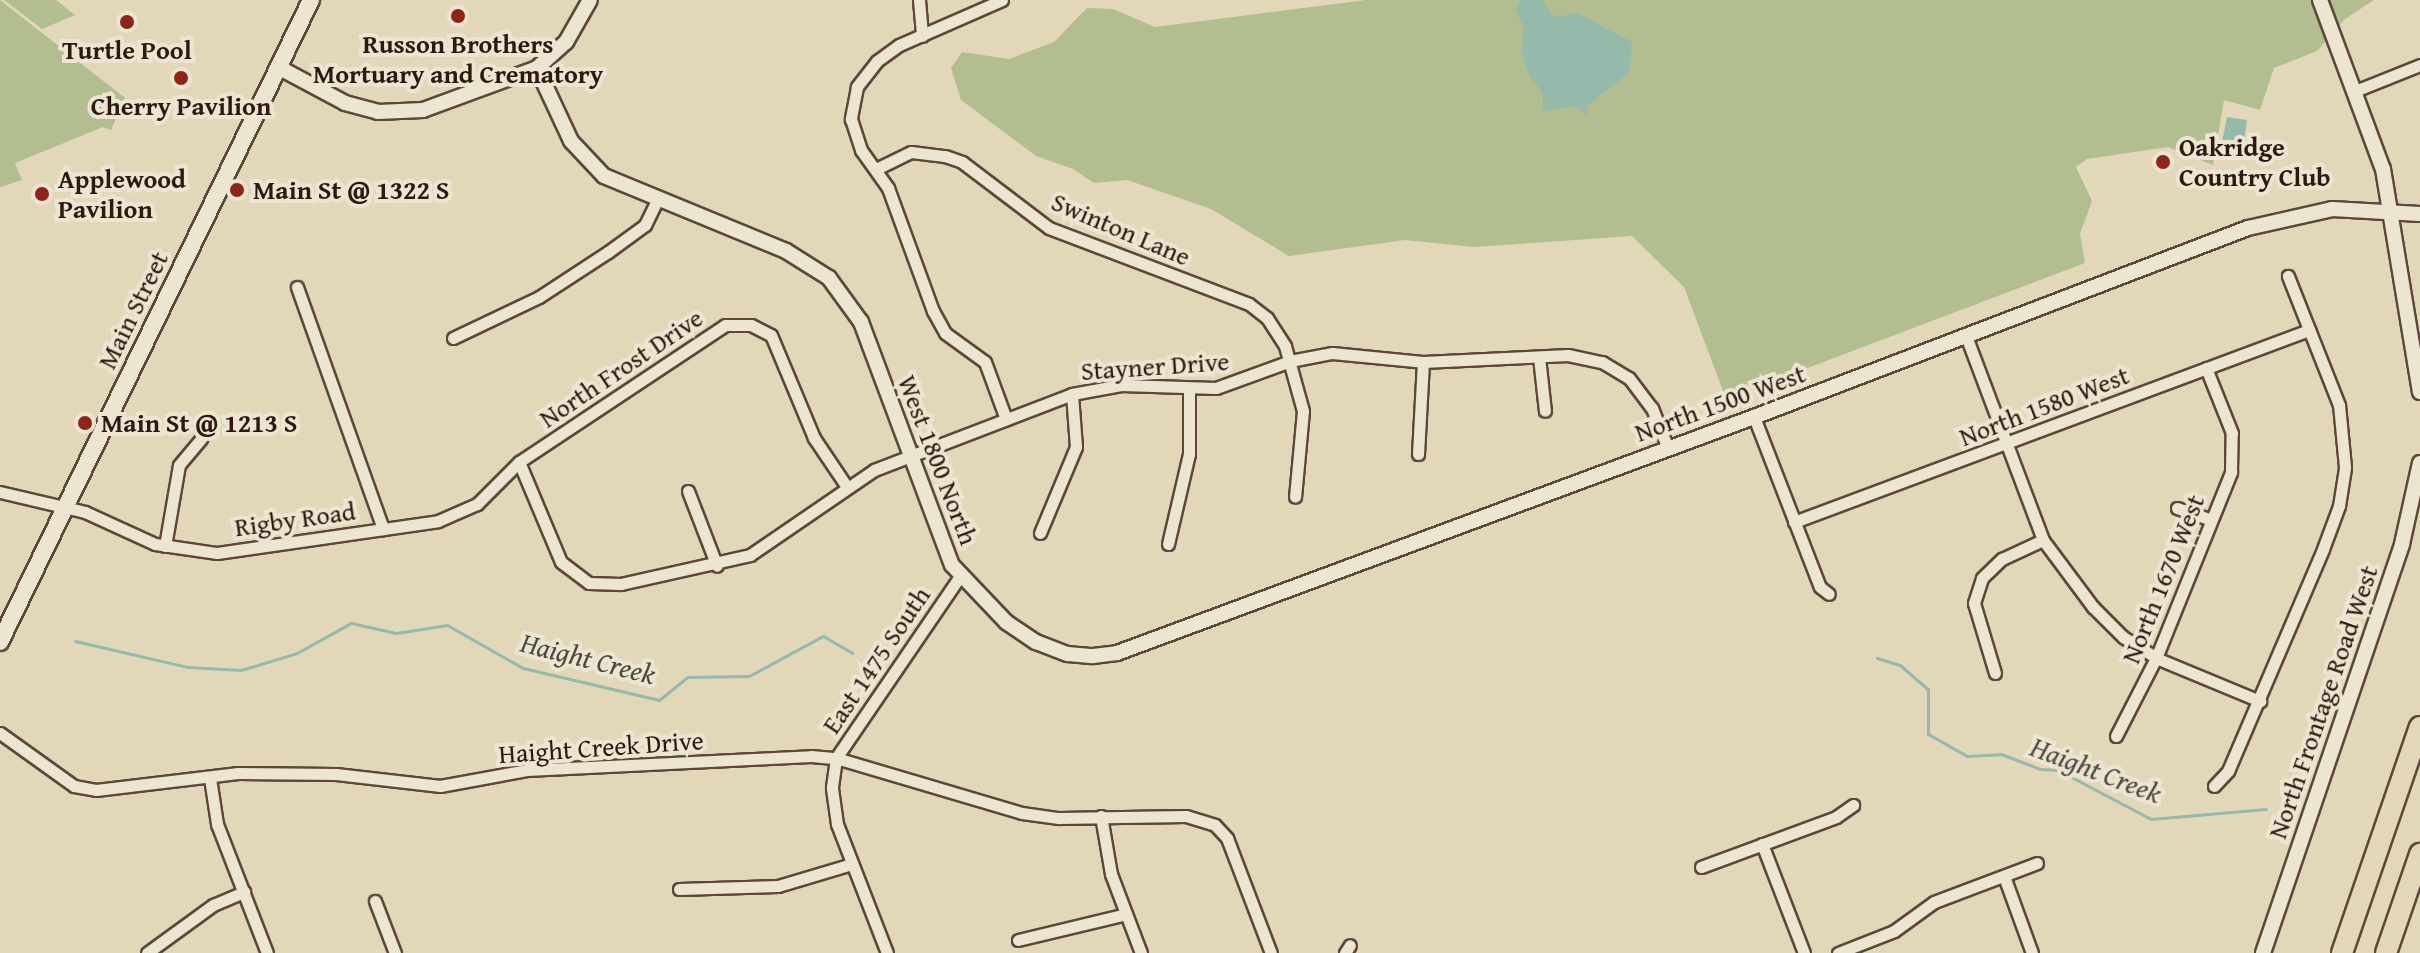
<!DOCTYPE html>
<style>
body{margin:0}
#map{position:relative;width:2420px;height:953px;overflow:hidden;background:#e2d7b9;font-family:"Gentium Book Plus",serif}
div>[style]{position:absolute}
.green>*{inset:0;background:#b2be90}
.water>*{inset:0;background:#95baab}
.stream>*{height:3px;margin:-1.5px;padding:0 1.5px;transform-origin:1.5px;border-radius:1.5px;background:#95baab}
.roads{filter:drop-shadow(2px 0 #5b483a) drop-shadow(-2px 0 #5b483a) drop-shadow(0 2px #5b483a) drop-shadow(0 -2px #5b483a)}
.minor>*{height:11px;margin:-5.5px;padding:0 5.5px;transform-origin:5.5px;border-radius:5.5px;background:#ece5d2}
.tertiary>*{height:14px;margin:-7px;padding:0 7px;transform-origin:7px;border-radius:7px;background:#ece5d2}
.secondary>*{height:16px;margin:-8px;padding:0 8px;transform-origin:8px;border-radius:8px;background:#ece5d2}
.motorway>*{height:20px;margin:-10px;padding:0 10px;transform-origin:10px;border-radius:10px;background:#e2d7b9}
.dots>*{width:22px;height:22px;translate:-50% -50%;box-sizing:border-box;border:4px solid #ece5d2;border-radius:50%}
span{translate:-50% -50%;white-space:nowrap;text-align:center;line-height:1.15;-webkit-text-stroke:8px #ece5d2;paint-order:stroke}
.poi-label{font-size:26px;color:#2e190f;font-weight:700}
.left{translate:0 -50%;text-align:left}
.street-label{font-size:26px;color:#2e190f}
.water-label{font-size:28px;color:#4d493e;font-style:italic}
</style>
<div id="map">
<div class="green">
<i style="clip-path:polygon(0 0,125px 98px,111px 130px,103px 127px,15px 163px,22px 180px,0 187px)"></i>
<i style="clip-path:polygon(4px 0,56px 0,75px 15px,42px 29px)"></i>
<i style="clip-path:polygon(1366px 0,2374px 0,2345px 19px,2317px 51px,2274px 68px,2260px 110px,2224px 100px,2213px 165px,2168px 147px,2087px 159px,2076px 167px,2092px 201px,2080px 234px,2085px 263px,1726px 399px,1684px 287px,1632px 236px,1474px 247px,1405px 240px,1289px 256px,1211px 209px,1127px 180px,1094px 183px,1073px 169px,1036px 156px,961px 100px,951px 68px,962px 52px,1009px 59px,1054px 42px,1087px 8px,1113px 9px,1155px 27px)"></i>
</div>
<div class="water">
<i style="clip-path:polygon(1520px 0,1542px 0,1555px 17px,1578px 13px,1632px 42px,1629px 73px,1588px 105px,1587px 116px,1577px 106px,1543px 111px,1543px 94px,1528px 73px,1521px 51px,1524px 29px,1516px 9px)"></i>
<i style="clip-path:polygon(2227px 117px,2247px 120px,2242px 156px,2220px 152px)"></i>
</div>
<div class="stream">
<i style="left:75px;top:641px;width:116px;rotate:13deg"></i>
<i style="left:188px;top:667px;width:53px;rotate:3.2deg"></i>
<i style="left:241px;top:670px;width:59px;rotate:-16.9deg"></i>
<i style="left:297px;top:653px;width:62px;rotate:-29.1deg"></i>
<i style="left:351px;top:623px;width:46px;rotate:12.5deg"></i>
<i style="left:396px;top:633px;width:52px;rotate:-8.9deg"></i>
<i style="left:447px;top:625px;width:87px;rotate:29.5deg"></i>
<i style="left:523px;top:668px;width:140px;rotate:13.2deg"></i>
<i style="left:659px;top:700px;width:36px;rotate:-39deg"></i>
<i style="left:687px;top:677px;width:62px;rotate:-0.9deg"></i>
<i style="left:749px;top:676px;width:84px;rotate:-28.4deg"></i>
<i style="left:823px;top:636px;width:34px;rotate:30deg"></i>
<i style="left:1877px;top:658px;width:24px;rotate:17deg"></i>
<i style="left:1900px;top:665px;width:37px;rotate:41deg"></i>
<i style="left:1928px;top:689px;width:45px;rotate:90deg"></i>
<i style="left:1928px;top:734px;width:45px;rotate:29.4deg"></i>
<i style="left:1967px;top:756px;width:34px;rotate:-3deg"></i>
<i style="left:2001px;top:754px;width:42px;rotate:21deg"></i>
<i style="left:2040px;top:769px;width:18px;rotate:3deg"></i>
<i style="left:2058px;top:770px;width:105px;rotate:27.8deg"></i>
<i style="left:2151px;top:819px;width:115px;rotate:-5deg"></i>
</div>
<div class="roads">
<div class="minor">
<i style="left:919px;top:0;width:36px;rotate:85deg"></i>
<i style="left:1002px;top:0;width:112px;rotate:156.4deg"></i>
<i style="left:899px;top:45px;width:27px;rotate:144deg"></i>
<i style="left:877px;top:61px;width:33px;rotate:128deg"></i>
<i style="left:857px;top:87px;width:33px;rotate:101deg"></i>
<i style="left:851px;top:119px;width:33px;rotate:72deg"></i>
<i style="left:861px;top:150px;width:47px;rotate:54.6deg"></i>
<i style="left:888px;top:188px;width:131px;rotate:69.9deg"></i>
<i style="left:933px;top:311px;width:25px;rotate:61deg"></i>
<i style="left:945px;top:333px;width:49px;rotate:35.9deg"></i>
<i style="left:985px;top:362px;width:61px;rotate:69.8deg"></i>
<i style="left:2355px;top:91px;width:70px;rotate:-21.8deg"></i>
<i style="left:876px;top:169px;width:39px;rotate:-26deg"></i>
<i style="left:911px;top:152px;width:34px;rotate:7deg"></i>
<i style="left:945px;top:156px;width:18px;rotate:19deg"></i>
<i style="left:962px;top:162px;width:109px;rotate:37.2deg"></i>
<i style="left:1049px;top:228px;width:214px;rotate:20.8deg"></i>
<i style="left:1249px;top:304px;width:23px;rotate:38deg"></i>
<i style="left:1267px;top:318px;width:33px;rotate:57deg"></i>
<i style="left:1285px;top:346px;width:67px;rotate:74.5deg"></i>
<i style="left:1303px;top:411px;width:86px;rotate:95.3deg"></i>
<i style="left:297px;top:287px;width:257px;rotate:70.4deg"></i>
<i style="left:1966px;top:336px;width:218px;rotate:69.3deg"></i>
<i style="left:2043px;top:540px;width:84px;rotate:53.3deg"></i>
<i style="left:2093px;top:607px;width:42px;rotate:45deg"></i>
<i style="left:2123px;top:637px;width:39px;rotate:32deg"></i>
<i style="left:2156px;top:658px;width:113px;rotate:22.5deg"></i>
<i style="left:453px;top:338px;width:95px;rotate:-25.5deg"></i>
<i style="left:539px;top:297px;width:82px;rotate:-33.1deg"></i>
<i style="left:608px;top:252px;width:46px;rotate:-36.1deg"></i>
<i style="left:645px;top:225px;width:25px;rotate:-64deg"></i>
<i style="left:1539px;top:357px;width:54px;rotate:83.7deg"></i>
<i style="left:1754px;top:417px;width:182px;rotate:68.8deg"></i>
<i style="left:1820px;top:587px;width:11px;rotate:38deg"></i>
<i style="left:1418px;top:454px;width:92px;rotate:-86.9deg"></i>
<i style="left:519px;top:462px;width:108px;rotate:67.2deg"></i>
<i style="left:561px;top:562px;width:35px;rotate:37deg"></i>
<i style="left:589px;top:583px;width:32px;rotate:2deg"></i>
<i style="left:621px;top:584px;width:132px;rotate:-12.7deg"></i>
<i style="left:750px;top:555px;width:150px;rotate:-34.4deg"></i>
<i style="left:874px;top:470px;width:212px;rotate:-21deg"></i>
<i style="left:1072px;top:394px;width:50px;rotate:-10.4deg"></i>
<i style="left:1121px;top:385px;width:95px;rotate:1.8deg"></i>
<i style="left:1216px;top:388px;width:79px;rotate:-20deg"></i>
<i style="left:1290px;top:361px;width:43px;rotate:-10.8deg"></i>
<i style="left:1332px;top:353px;width:91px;rotate:5.6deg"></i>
<i style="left:1423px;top:362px;width:145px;rotate:-2.8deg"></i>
<i style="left:1568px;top:355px;width:35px;rotate:12deg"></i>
<i style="left:1602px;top:362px;width:31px;rotate:31deg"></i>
<i style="left:1629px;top:378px;width:38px;rotate:53deg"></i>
<i style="left:1652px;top:408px;width:41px;rotate:68.5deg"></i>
<i style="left:688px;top:491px;width:80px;rotate:68.9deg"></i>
<i style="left:0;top:492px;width:87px;rotate:13.2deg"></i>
<i style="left:85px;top:512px;width:77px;rotate:24.6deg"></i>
<i style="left:155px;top:544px;width:63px;rotate:8.3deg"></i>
<i style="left:217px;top:553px;width:223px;rotate:-8.2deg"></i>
<i style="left:438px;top:521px;width:43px;rotate:-23.6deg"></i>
<i style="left:477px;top:504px;width:59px;rotate:-45deg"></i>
<i style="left:519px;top:462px;width:247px;rotate:-33.6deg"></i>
<i style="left:725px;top:325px;width:26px"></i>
<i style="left:751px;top:325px;width:22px;rotate:27deg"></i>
<i style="left:771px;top:335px;width:112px;rotate:67.3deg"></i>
<i style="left:814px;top:438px;width:59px;rotate:56deg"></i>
<i style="left:2177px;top:508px;width:36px;rotate:19deg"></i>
<i style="left:1794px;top:522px;width:550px;rotate:-20.45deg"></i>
<i style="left:1040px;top:533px;width:93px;rotate:-67.3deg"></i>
<i style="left:1076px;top:447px;width:53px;rotate:-94.3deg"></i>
<i style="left:1168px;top:544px;width:92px;rotate:-76.9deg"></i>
<i style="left:1189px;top:454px;width:64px;rotate:-90deg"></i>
<i style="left:165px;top:546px;width:82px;rotate:-80.2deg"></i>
<i style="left:179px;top:465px;width:35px;rotate:-50deg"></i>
<i style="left:1995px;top:673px;width:73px;rotate:-106.7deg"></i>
<i style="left:1974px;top:603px;width:26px;rotate:-72deg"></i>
<i style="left:1982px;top:578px;width:28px;rotate:-44deg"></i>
<i style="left:2002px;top:559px;width:45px;rotate:-24.9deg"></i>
<i style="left:0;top:733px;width:91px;rotate:35.6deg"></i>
<i style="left:74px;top:786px;width:22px;rotate:10deg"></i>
<i style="left:96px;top:790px;width:143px;rotate:-6.8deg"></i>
<i style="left:238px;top:773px;width:98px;rotate:0.6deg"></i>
<i style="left:336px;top:774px;width:105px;rotate:6.6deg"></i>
<i style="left:440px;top:786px;width:88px;rotate:-10.4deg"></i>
<i style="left:527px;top:770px;width:284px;rotate:-2.8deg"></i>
<i style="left:811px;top:756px;width:25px;rotate:5deg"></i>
<i style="left:836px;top:758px;width:194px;rotate:16.5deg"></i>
<i style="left:1022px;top:813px;width:37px;rotate:8deg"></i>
<i style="left:1059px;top:818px;width:127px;rotate:-0.9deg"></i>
<i style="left:1186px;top:816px;width:30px;rotate:17deg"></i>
<i style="left:1215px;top:825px;width:18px;rotate:47deg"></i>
<i style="left:1227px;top:838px;width:123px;rotate:69.1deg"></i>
<i style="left:2116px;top:736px;width:88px;rotate:-62.9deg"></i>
<i style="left:2156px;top:658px;width:201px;rotate:-68deg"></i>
<i style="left:2231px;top:472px;width:39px;rotate:-89deg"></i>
<i style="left:2232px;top:433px;width:70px;rotate:-111.8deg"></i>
<i style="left:210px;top:778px;width:47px;rotate:81.3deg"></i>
<i style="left:217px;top:824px;width:138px;rotate:68.8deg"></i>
<i style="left:2214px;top:786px;width:21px;rotate:-47deg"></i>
<i style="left:2228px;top:771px;width:241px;rotate:-66.8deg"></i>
<i style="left:2323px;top:549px;width:46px;rotate:-69.6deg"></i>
<i style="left:2339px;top:506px;width:39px;rotate:-81deg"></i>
<i style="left:2345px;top:467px;width:62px;rotate:-95.5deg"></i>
<i style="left:2339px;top:405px;width:139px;rotate:-111.6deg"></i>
<i style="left:1101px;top:816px;width:59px;rotate:80.2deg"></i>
<i style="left:1111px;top:874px;width:85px;rotate:69.2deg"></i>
<i style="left:1762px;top:844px;width:117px;rotate:68.9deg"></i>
<i style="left:1701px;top:867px;width:144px;rotate:-20.3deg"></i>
<i style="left:1836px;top:817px;width:21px;rotate:-35deg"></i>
<i style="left:2005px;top:879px;width:79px;rotate:70deg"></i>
<i style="left:679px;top:889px;width:99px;rotate:-1.7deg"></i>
<i style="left:778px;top:886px;width:77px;rotate:-16.6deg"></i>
<i style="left:375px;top:901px;width:56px;rotate:69deg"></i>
<i style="left:1018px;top:940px;width:111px;rotate:-13.5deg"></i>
<i style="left:147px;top:953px;width:82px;rotate:-36deg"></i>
<i style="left:213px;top:905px;width:34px;rotate:-23deg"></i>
<i style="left:887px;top:953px;width:138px;rotate:-111.2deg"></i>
<i style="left:837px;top:824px;width:37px;rotate:-98deg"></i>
<i style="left:832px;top:787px;width:29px;rotate:-82deg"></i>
<i style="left:836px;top:758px;width:220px;rotate:-55.7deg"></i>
<i style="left:1345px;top:953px;width:9px;rotate:-58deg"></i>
<i style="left:1838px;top:953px;width:60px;rotate:-21.4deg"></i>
<i style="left:1894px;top:931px;width:49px;rotate:-35.9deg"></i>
<i style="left:1934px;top:902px;width:110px;rotate:-20.7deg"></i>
</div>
<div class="tertiary">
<i style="left:2320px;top:0;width:180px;rotate:69.6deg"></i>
<i style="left:2383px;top:169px;width:226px;rotate:80.6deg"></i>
<i style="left:278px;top:67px;width:76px;rotate:28.2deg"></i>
<i style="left:345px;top:103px;width:34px;rotate:15deg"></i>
<i style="left:378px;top:112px;width:45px;rotate:-2.5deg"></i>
<i style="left:423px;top:110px;width:121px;rotate:-20.2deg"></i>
<i style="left:537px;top:68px;width:39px;rotate:-42deg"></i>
<i style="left:566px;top:42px;width:48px;rotate:-60.3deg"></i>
<i style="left:537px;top:68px;width:81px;rotate:65deg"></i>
<i style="left:571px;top:141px;width:48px;rotate:46.7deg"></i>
<i style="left:604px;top:176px;width:197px;rotate:22.4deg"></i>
<i style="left:786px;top:251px;width:51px;rotate:32.1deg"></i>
<i style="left:829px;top:278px;width:54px;rotate:54deg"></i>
<i style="left:861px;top:322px;width:259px;rotate:69.5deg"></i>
<i style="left:952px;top:565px;width:79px;rotate:46.5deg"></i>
<i style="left:1006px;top:622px;width:36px;rotate:34deg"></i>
<i style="left:1036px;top:642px;width:34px;rotate:21deg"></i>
<i style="left:1068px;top:654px;width:25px;rotate:5deg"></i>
<i style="left:1093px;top:656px;width:24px;rotate:-7deg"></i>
<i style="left:1117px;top:653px;width:679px;rotate:-20.33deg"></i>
<i style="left:1754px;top:417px;width:529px;rotate:-20.94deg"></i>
<i style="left:2248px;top:228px;width:86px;rotate:-12.7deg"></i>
<i style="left:2332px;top:209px;width:88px;rotate:3.3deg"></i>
<i style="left:2263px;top:953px;width:432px;rotate:-71.2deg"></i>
<i style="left:2402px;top:544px;width:83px;rotate:-77.5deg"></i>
</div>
<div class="secondary">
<i style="left:0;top:642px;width:713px;rotate:-64.15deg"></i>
</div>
<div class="motorway">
<i style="left:2342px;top:953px;width:239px;rotate:-71deg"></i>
<i style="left:2386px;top:953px;width:105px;rotate:-71deg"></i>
</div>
</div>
<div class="dots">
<i style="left:458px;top:16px;background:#8f2418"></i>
<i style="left:127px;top:22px;background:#8f2418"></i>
<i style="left:181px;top:78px;background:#8f2418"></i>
<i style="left:2163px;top:162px;background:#8f2418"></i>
<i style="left:237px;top:190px;background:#8f2418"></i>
<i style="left:42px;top:194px;background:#8f2418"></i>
<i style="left:85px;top:423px;background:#8f2418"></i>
</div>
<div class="poi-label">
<span style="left:458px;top:59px">Russon Brothers<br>Mortuary and Crematory</span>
<span style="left:127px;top:50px">Turtle Pool</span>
<span style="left:181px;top:106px">Cherry Pavilion</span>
<span class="left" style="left:2179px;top:162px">Oakridge<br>Country Club</span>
<span class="left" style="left:58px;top:194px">Applewood<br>Pavilion</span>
<span class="left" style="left:253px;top:190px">Main St @ 1322 S</span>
<span class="left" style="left:101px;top:423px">Main St @ 1213 S</span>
</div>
<div class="street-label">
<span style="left:1121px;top:229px;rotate:23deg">Swinton Lane</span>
<span style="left:133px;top:310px;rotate:-64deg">Main Street</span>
<span style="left:1155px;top:366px;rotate:-4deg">Stayner Drive</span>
<span style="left:621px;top:368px;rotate:-34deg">North Frost Drive</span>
<span style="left:1720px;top:403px;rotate:-20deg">North 1500 West</span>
<span style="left:2044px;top:406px;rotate:-21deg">North 1580 West</span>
<span style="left:938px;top:460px;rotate:69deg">West 1800 North</span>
<span style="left:295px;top:519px;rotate:-8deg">Rigby Road</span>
<span style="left:2163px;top:579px;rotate:-68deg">North 1670 West</span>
<span style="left:876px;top:660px;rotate:-56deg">East 1475 South</span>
<span style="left:2323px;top:702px;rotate:-71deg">North Frontage Road West</span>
<span style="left:601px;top:747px;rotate:-4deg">Haight Creek Drive</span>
</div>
<div class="water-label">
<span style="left:588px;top:658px;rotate:14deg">Haight Creek</span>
<span style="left:2096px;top:770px;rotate:21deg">Haight Creek</span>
</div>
</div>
